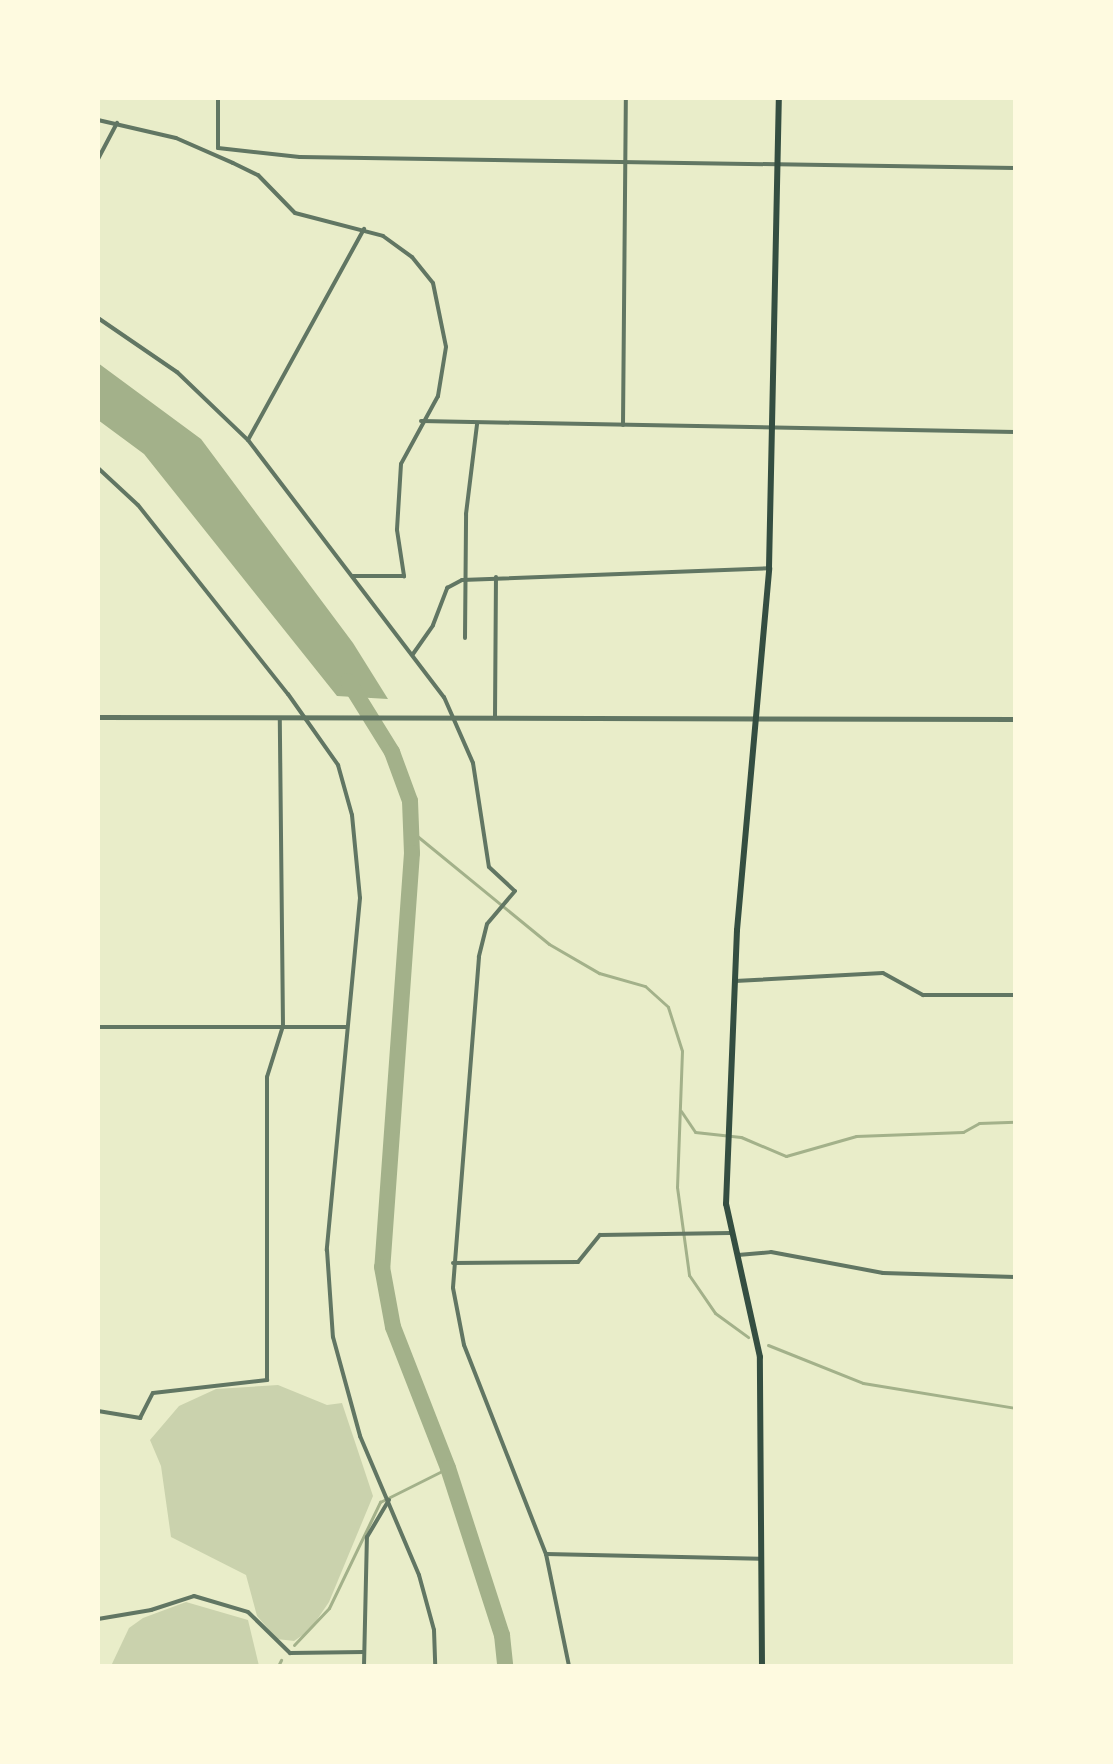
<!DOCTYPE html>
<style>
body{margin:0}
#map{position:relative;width:1113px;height:1764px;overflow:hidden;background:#e9edc9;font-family:"Fira Sans",sans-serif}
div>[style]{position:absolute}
.green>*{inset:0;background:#cad2ad}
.water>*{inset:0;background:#a3b18a}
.stream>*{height:3px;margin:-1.5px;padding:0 1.5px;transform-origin:1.5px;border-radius:1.5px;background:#a3b18a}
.river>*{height:16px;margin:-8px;padding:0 8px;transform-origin:8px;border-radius:8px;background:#a3b18a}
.minor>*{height:4px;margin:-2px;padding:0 2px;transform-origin:2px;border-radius:2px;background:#617663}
.tertiary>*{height:5px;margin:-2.5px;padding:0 2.5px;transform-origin:2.5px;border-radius:2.5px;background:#617663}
.primary>*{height:6px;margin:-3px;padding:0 3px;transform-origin:3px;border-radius:3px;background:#344e41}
span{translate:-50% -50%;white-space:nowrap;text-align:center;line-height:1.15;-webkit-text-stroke:8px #fefae0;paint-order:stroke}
.frame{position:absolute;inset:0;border:100px solid #fefae0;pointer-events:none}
</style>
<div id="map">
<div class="green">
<i style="clip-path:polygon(278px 1385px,327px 1405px,342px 1403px,373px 1496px,329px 1602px,310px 1630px,294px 1641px,277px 1639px,257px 1616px,246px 1575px,171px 1537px,161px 1466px,150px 1440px,179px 1406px,216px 1389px)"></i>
<i style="clip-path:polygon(186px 1602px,248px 1620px,259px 1666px,111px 1666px,129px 1628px,143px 1618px)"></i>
</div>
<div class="water">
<i style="clip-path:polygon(98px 363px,201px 439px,353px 643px,388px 699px,337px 696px,144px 454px,98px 420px)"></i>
</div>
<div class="stream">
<i style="left:411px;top:831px;width:178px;rotate:39.3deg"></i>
<i style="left:549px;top:944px;width:58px;rotate:30.1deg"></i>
<i style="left:599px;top:973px;width:48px;rotate:15.8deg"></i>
<i style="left:645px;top:986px;width:31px;rotate:42deg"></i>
<i style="left:668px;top:1007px;width:46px;rotate:72.3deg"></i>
<i style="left:682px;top:1051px;width:136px;rotate:92.1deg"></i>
<i style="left:677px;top:1187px;width:89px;rotate:82.2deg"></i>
<i style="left:689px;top:1275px;width:46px;rotate:55.6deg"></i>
<i style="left:715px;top:1313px;width:41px;rotate:36deg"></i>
<i style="left:681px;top:1111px;width:25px;rotate:56deg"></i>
<i style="left:695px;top:1132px;width:46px;rotate:6.2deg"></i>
<i style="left:741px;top:1137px;width:49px;rotate:22.9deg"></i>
<i style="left:786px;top:1156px;width:73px;rotate:-15.9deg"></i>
<i style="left:856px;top:1136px;width:107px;rotate:-2.1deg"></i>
<i style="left:963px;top:1132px;width:18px;rotate:-29deg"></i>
<i style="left:979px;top:1123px;width:36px;rotate:-2deg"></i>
<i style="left:768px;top:1345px;width:102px;rotate:21.8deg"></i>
<i style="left:863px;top:1383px;width:154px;rotate:9.3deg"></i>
<i style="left:294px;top:1645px;width:51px;rotate:-46.6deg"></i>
<i style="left:329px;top:1608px;width:118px;rotate:-64.3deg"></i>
<i style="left:380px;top:1502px;width:76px;rotate:-26.6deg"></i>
<i style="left:278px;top:1666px;width:7px;rotate:-63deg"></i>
</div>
<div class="river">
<i style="left:348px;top:681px;width:84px;rotate:58.2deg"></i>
<i style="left:392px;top:752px;width:52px;rotate:69.8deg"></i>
<i style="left:410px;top:801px;width:52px;rotate:87.8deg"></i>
<i style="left:412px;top:853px;width:415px;rotate:94.1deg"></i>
<i style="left:382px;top:1267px;width:61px;rotate:79.6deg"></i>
<i style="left:393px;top:1327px;width:151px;rotate:68.7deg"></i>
<i style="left:448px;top:1468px;width:176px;rotate:72.1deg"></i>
<i style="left:502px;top:1635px;width:31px;rotate:84deg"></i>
</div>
<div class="minor">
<i style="left:98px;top:120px;width:80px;rotate:13deg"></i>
<i style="left:176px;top:138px;width:62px;rotate:23.7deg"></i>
<i style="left:233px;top:163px;width:28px;rotate:26deg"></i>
<i style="left:258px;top:175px;width:53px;rotate:45.8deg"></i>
<i style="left:295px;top:213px;width:91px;rotate:14.6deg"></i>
<i style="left:383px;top:236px;width:36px;rotate:36deg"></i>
<i style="left:412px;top:257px;width:33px;rotate:51deg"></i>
<i style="left:433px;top:283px;width:65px;rotate:78.5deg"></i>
<i style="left:446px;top:347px;width:50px;rotate:99.3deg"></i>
<i style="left:438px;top:396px;width:77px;rotate:118.6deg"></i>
<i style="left:401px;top:464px;width:66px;rotate:93.5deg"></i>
<i style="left:397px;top:530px;width:47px;rotate:81.3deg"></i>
<i style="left:404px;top:576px;width:51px;rotate:180deg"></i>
<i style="left:218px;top:148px;width:82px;rotate:6.3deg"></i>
<i style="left:300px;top:157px;width:715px;rotate:0.88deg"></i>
<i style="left:218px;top:148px;width:50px;rotate:-90deg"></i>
<i style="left:98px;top:159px;width:41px;rotate:-62.2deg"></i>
<i style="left:98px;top:318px;width:96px;rotate:34.4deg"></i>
<i style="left:177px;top:372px;width:98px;rotate:43.8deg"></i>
<i style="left:248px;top:440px;width:323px;rotate:52.7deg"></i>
<i style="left:444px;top:697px;width:72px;rotate:66.3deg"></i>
<i style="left:473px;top:763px;width:105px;rotate:81.3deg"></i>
<i style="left:489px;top:867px;width:35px;rotate:43deg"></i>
<i style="left:515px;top:891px;width:43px;rotate:130.3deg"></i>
<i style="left:487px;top:924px;width:34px;rotate:104deg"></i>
<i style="left:479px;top:957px;width:332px;rotate:94.5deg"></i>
<i style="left:453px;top:1288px;width:58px;rotate:79.1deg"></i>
<i style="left:464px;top:1345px;width:225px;rotate:68.6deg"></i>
<i style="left:546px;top:1554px;width:114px;rotate:78.4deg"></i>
<i style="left:421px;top:421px;width:594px;rotate:1.06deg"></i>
<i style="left:623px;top:425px;width:327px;rotate:-89.5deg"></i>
<i style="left:248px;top:440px;width:241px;rotate:-61.2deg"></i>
<i style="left:98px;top:468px;width:54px;rotate:42.8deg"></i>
<i style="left:138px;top:505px;width:241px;rotate:51.6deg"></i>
<i style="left:288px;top:694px;width:87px;rotate:54.8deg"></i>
<i style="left:338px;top:765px;width:52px;rotate:74.4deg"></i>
<i style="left:352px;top:815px;width:83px;rotate:84.5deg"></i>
<i style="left:360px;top:898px;width:354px;rotate:95.4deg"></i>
<i style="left:327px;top:1250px;width:87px;rotate:86.1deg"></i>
<i style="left:333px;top:1337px;width:103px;rotate:74.7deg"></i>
<i style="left:360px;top:1436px;width:151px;rotate:67deg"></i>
<i style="left:419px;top:1575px;width:57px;rotate:74.7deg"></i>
<i style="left:434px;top:1630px;width:36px;rotate:88deg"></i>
<i style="left:465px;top:638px;width:124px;rotate:-89.5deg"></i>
<i style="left:466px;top:514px;width:91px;rotate:-83deg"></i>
<i style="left:413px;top:654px;width:35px;rotate:-55deg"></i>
<i style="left:433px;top:625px;width:40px;rotate:-69deg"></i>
<i style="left:447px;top:588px;width:17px;rotate:-28deg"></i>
<i style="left:462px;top:580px;width:307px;rotate:-2.2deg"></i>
<i style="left:495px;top:717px;width:140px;rotate:-89.6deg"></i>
<i style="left:735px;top:981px;width:148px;rotate:-3.1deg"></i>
<i style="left:883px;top:973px;width:46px;rotate:28.8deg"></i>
<i style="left:923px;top:995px;width:92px"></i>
<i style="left:98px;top:1027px;width:248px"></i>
<i style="left:738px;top:1255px;width:33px;rotate:-5deg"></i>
<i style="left:771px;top:1252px;width:114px;rotate:10.6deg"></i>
<i style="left:883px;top:1273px;width:132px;rotate:1.7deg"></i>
<i style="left:453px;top:1263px;width:125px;rotate:-0.5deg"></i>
<i style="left:578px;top:1262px;width:35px;rotate:-51deg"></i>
<i style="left:600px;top:1235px;width:130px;rotate:-0.9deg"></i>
<i style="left:98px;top:1411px;width:43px;rotate:9.5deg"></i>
<i style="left:140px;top:1418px;width:28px;rotate:-63deg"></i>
<i style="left:153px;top:1393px;width:115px;rotate:-6.5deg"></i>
<i style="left:267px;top:1380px;width:303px;rotate:-90deg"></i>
<i style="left:267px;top:1077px;width:53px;rotate:-72.6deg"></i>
<i style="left:283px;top:1026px;width:308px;rotate:-90.6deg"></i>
<i style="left:546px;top:1554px;width:214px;rotate:1.3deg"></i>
<i style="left:98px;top:1619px;width:54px;rotate:-9.6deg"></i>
<i style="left:151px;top:1610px;width:45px;rotate:-18deg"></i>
<i style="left:194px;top:1596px;width:56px;rotate:16.5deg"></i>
<i style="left:248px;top:1612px;width:59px;rotate:44.3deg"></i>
<i style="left:290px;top:1653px;width:74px;rotate:-0.8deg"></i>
<i style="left:364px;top:1666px;width:129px;rotate:-88.7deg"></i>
<i style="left:367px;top:1537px;width:43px;rotate:-59.3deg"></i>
</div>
<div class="tertiary">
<i style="left:98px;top:717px;width:917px;rotate:0.12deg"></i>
</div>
<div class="primary">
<i style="left:762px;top:1666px;width:309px;rotate:-90.4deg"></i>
<i style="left:760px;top:1357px;width:157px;rotate:-102.5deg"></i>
<i style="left:726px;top:1204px;width:274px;rotate:-87.7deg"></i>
<i style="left:737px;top:930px;width:363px;rotate:-84.9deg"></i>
<i style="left:769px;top:568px;width:470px;rotate:-88.8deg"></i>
</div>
<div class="frame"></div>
</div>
